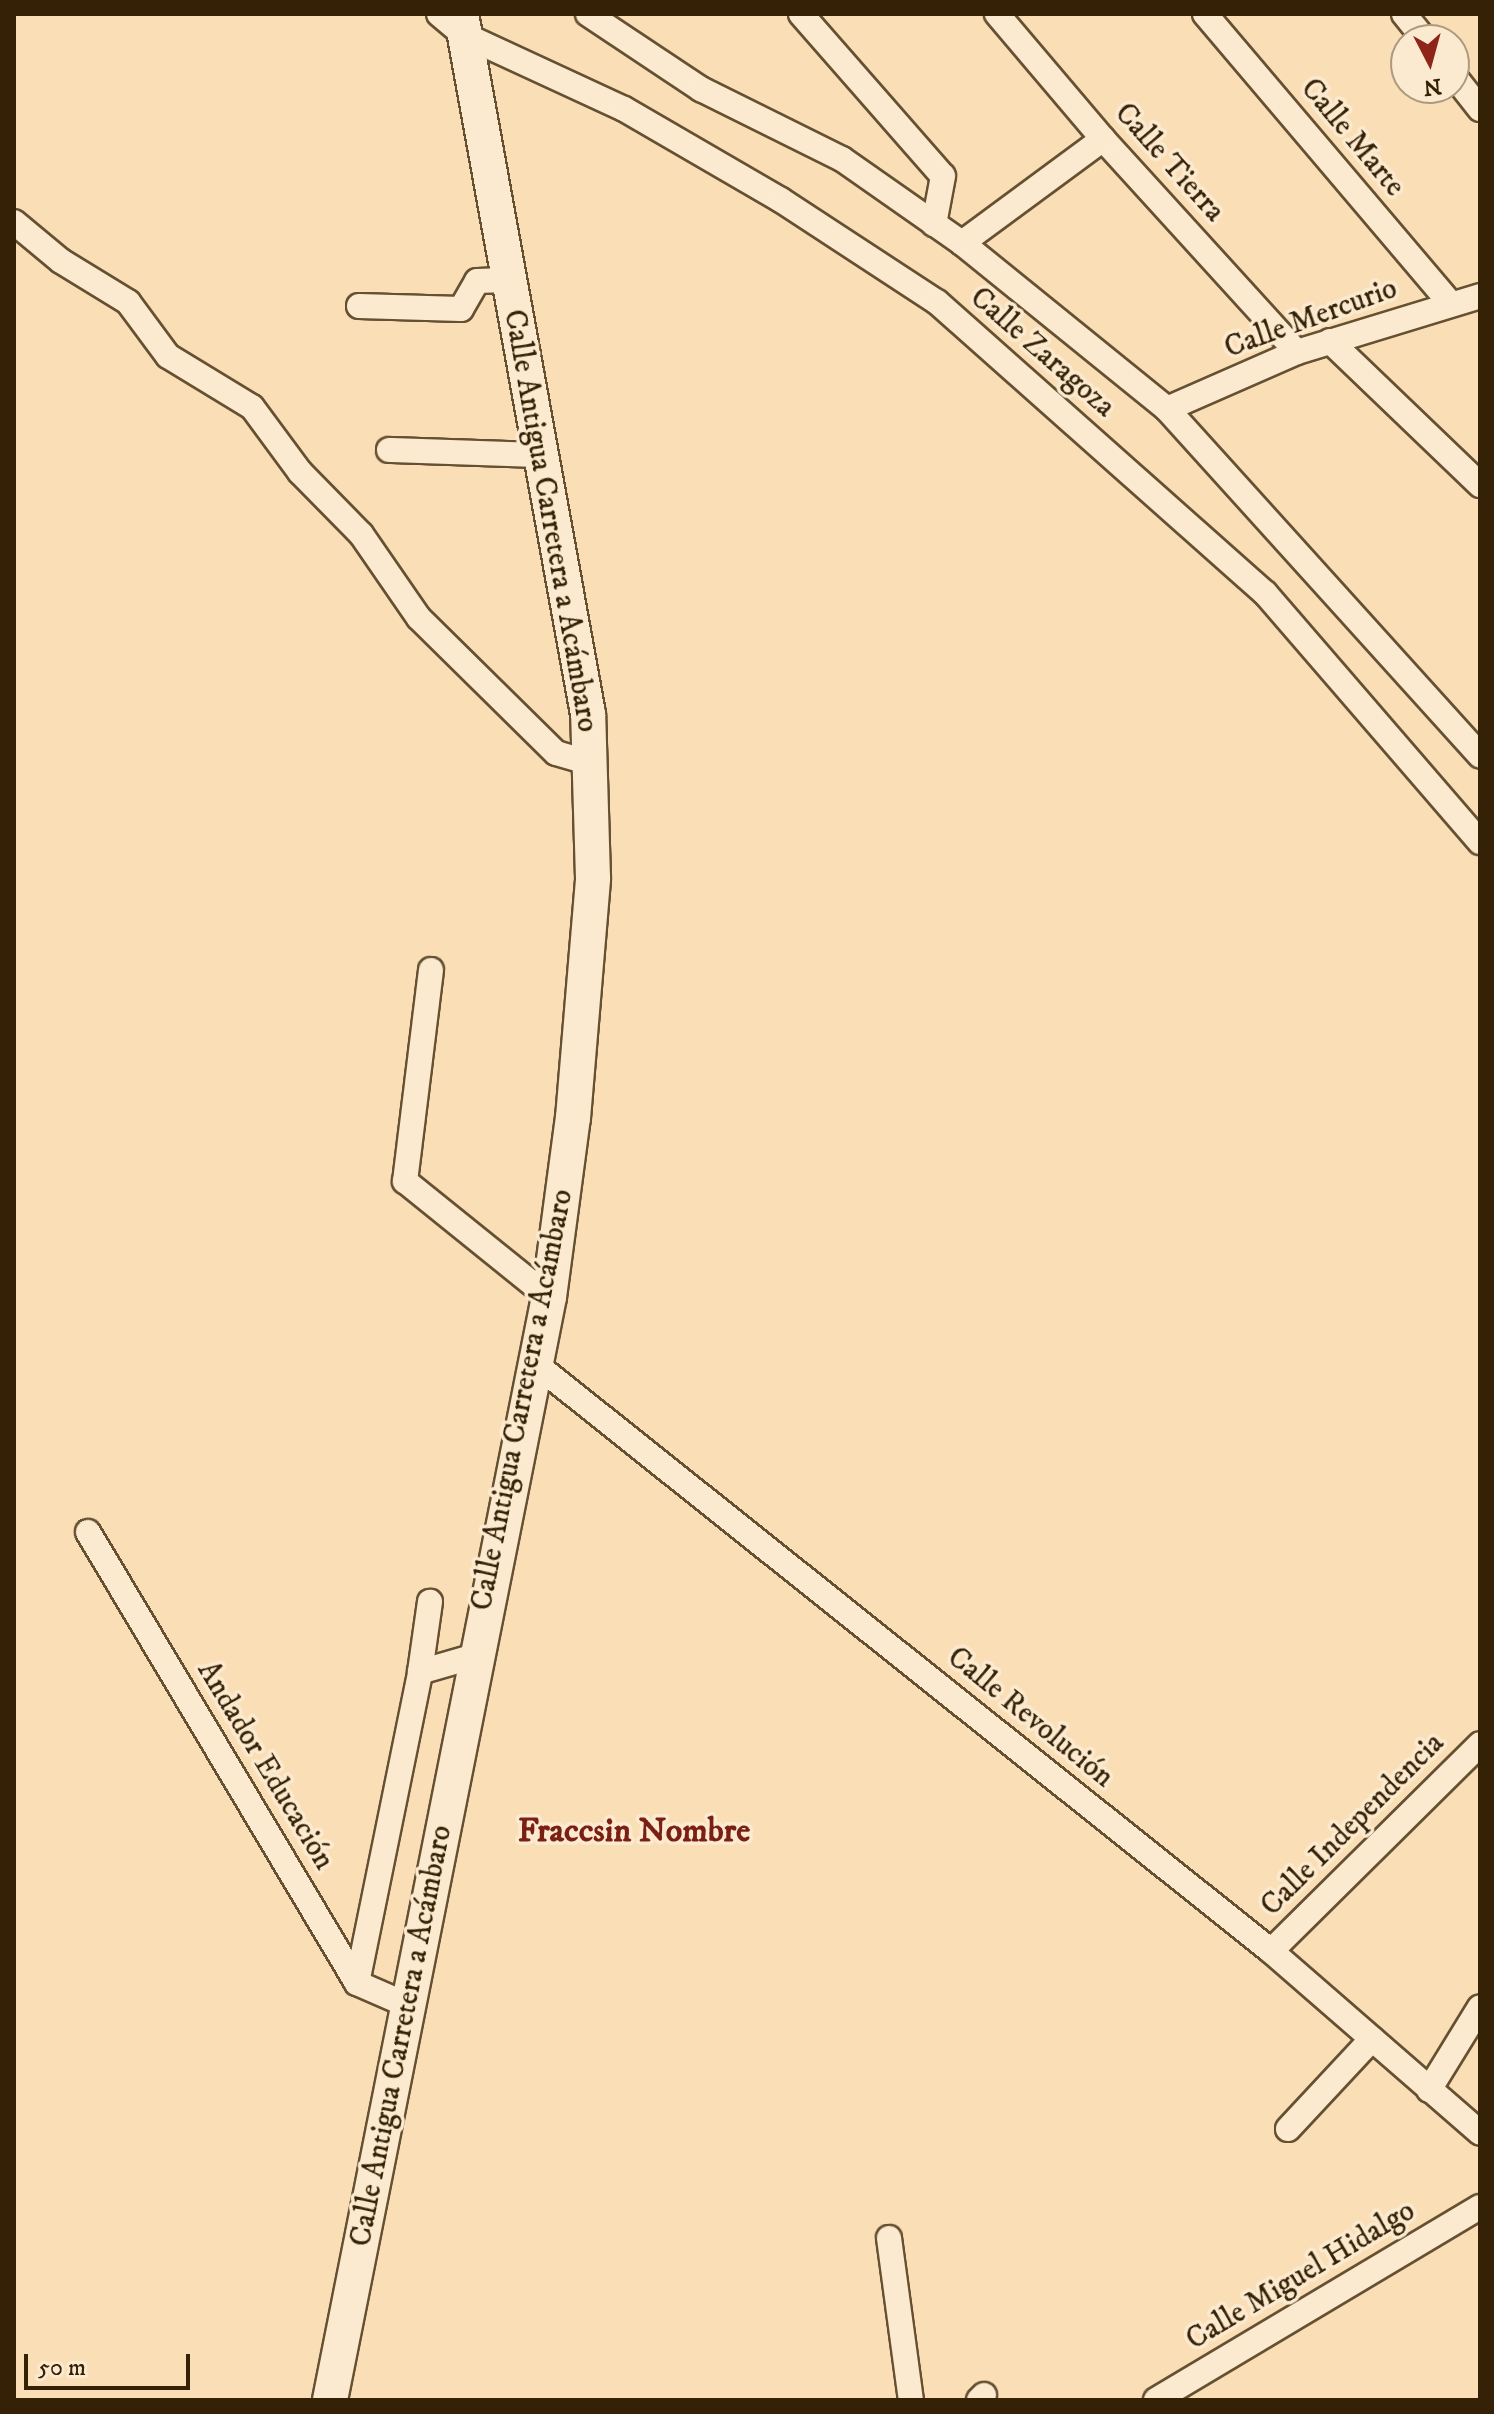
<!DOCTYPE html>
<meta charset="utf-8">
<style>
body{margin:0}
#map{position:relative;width:1494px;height:2414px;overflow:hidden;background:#fadeb6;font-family:"IM FELL DW Pica",serif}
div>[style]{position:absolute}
.roads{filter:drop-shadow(2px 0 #665032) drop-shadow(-2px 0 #665032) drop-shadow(0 2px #665032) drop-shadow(0 -2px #665032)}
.street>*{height:24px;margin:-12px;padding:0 12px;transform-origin:12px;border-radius:12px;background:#fcead0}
.secondary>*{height:34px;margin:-17px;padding:0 17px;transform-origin:17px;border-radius:17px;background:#fcead0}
span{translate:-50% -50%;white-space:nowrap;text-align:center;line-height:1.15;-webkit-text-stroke:7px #fcead0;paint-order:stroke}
.street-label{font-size:30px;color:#342106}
.quarter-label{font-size:34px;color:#7a1f14;font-weight:700}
.frame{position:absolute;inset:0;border:16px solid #342106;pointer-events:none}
.north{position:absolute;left:1390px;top:24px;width:80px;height:80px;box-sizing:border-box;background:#fcead0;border:2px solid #ac9a7f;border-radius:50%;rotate:174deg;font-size:22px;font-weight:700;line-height:32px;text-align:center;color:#342106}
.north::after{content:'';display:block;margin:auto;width:28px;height:36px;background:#8f2418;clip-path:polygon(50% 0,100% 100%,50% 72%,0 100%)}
.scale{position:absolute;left:24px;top:2354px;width:166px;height:36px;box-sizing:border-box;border:4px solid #342106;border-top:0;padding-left:10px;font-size:24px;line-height:28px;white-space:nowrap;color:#342106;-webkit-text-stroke:6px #fcead0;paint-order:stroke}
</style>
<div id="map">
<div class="roads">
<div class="street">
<i style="left:439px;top:14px;width:33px;rotate:40deg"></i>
<i style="left:464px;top:35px;width:176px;rotate:24.8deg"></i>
<i style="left:624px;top:109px;width:181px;rotate:30.1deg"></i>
<i style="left:781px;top:200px;width:186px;rotate:33.2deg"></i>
<i style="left:937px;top:302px;width:438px;rotate:41.6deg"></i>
<i style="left:1265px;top:593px;width:329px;rotate:49.2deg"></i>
<i style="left:588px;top:14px;width:136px;rotate:33.6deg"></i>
<i style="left:701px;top:89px;width:157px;rotate:26.4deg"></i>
<i style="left:842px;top:159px;width:146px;rotate:35deg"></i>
<i style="left:962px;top:243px;width:264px;rotate:39deg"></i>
<i style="left:1167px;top:409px;width:467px;rotate:47.9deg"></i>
<i style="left:801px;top:14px;width:215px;rotate:48.8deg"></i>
<i style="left:943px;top:176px;width:49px;rotate:100.6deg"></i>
<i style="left:997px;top:14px;width:164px;rotate:49.7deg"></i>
<i style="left:1103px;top:139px;width:288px;rotate:47.7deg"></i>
<i style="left:1205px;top:14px;width:380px;rotate:49.7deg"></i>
<i style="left:1404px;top:14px;width:33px;rotate:51deg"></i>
<i style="left:1454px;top:76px;width:42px;rotate:51.8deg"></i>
<i style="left:14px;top:222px;width:61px;rotate:39.7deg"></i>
<i style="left:61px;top:261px;width:79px;rotate:31.5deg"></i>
<i style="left:128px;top:302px;width:67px;rotate:53.5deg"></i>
<i style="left:168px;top:356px;width:98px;rotate:31.3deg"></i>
<i style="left:252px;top:407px;width:81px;rotate:53.6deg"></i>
<i style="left:300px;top:472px;width:87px;rotate:45.5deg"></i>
<i style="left:361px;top:534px;width:102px;rotate:55.4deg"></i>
<i style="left:419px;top:618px;width:192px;rotate:44.6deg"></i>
<i style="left:556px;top:753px;width:36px;rotate:16deg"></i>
<i style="left:962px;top:243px;width:175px;rotate:-36.4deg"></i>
<i style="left:359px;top:306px;width:102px;rotate:1.7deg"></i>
<i style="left:461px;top:309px;width:32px;rotate:-60deg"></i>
<i style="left:477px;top:281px;width:30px;rotate:-2deg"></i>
<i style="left:1330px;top:341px;width:208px;rotate:43.8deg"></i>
<i style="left:1167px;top:409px;width:142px;rotate:-23.7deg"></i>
<i style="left:1297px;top:352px;width:191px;rotate:-17deg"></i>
<i style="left:389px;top:450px;width:151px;rotate:1.9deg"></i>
<i style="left:431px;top:970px;width:213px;rotate:97deg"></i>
<i style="left:405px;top:1181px;width:185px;rotate:38.9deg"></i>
<i style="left:533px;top:1362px;width:944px;rotate:38.59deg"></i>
<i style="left:1271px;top:1951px;width:277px;rotate:41deg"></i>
<i style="left:88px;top:1532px;width:525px;rotate:59.19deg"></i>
<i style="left:357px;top:1983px;width:58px;rotate:23.5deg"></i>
<i style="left:420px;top:1672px;width:57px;rotate:-16.2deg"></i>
<i style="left:1271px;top:1951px;width:294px;rotate:-44.7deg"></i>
<i style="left:357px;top:1983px;width:317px;rotate:-78.5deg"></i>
<i style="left:420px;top:1672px;width:71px;rotate:-81.9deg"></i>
<i style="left:1429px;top:2090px;width:97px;rotate:-58.4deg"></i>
<i style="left:1288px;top:2129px;width:123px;rotate:-47deg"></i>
<i style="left:889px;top:2238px;width:163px;rotate:82.3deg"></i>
<i style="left:979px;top:2400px;width:7px;rotate:-45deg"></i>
<i style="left:1156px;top:2400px;width:377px;rotate:-30.8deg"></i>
</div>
<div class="secondary">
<i style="left:330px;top:2400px;width:1125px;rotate:-78.77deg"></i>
<i style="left:549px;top:1297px;width:181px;rotate:-82.4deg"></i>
<i style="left:573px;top:1118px;width:241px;rotate:-85.2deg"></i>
<i style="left:593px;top:878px;width:164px;rotate:-91.7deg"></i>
<i style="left:588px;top:714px;width:711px;rotate:-100.28deg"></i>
</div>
</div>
<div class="street-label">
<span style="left:1352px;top:138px;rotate:50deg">Calle Marte</span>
<span style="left:1169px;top:163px;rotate:48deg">Calle Tierra</span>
<span style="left:1311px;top:319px;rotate:-20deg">Calle Mercurio</span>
<span style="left:1042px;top:353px;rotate:41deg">Calle Zaragoza</span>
<span style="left:550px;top:521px;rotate:80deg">Calle Antigua Carretera a Acámbaro</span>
<span style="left:523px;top:1400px;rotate:-79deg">Calle Antigua Carretera a Acámbaro</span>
<span style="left:1030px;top:1718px;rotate:39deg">Calle Revolución</span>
<span style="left:265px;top:1766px;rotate:59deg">Andador Educación</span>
<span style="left:1353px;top:1825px;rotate:-45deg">Calle Independencia</span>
<span style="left:402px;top:2036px;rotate:-79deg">Calle Antigua Carretera a Acámbaro</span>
<span style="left:1301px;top:2276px;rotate:-31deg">Calle Miguel Hidalgo</span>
</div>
<div class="quarter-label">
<span style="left:634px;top:1832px">Fraccsin Nombre</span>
</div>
<div class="frame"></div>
<div class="north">N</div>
<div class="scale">50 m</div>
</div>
